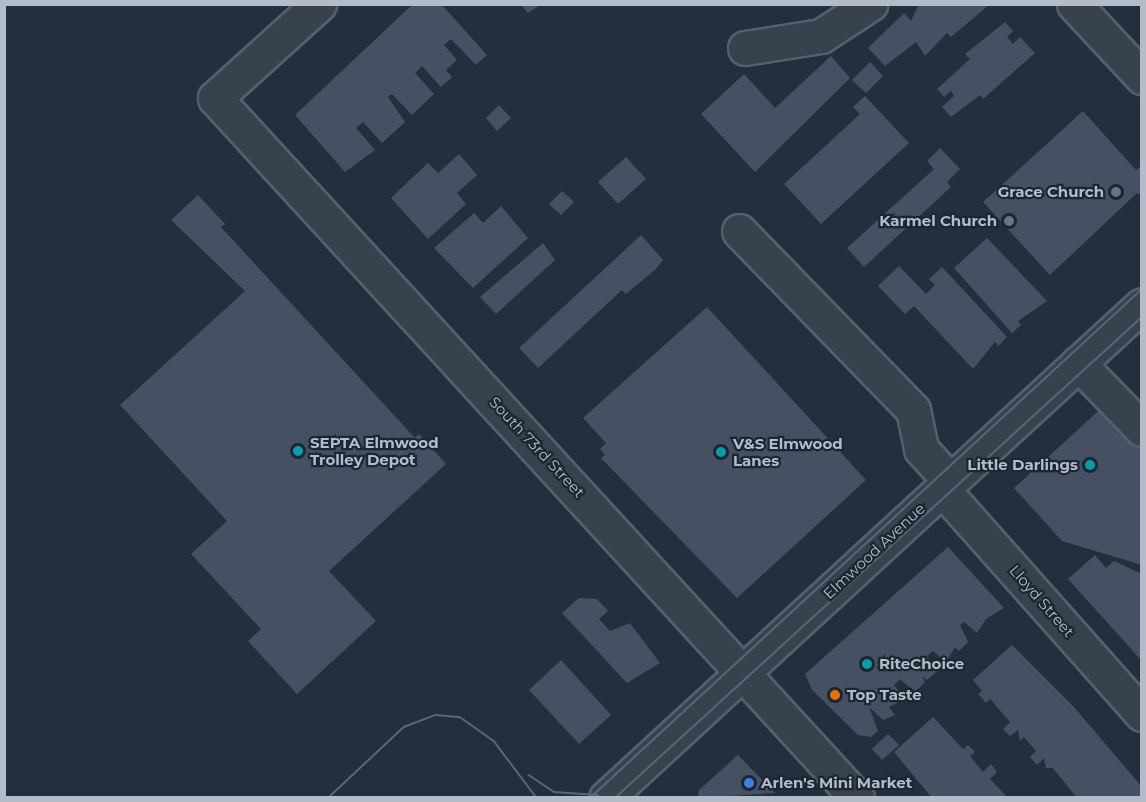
<!DOCTYPE html>
<style>
body{margin:0}
#map{position:relative;width:1146px;height:802px;overflow:hidden;background:#242f3e;font-family:Montserrat,sans-serif}
div>[style]{position:absolute}
.building>*{inset:0;background:#455162}
.roads{filter:drop-shadow(2px 0 #565f6c) drop-shadow(-2px 0 #565f6c) drop-shadow(0 2px #565f6c) drop-shadow(0 -2px #565f6c)}
.minor>*{height:33px;margin:-16.5px;padding:0 16.5px;transform-origin:16.5px;border-radius:16.5px;background:#38414e}
.tram>*{height:1.5px;margin:-0.75px;padding:0 0.75px;transform-origin:0.75px;border-radius:0.75px;background:#5a6575}
.dots>*{width:16px;height:16px;translate:-50% -50%;box-sizing:border-box;border:3px solid #1d2633;border-radius:50%}
span{translate:-50% -50%;white-space:nowrap;text-align:center;line-height:1.15;-webkit-text-stroke:4.5px #1d2633;paint-order:stroke}
.poi-label{font-size:15px;color:#b4bcc9;font-weight:700}
.right{translate:-100% -50%;text-align:right}
.left{translate:0 -50%;text-align:left}
.street-label{font-size:15px;color:#b4bcc9}
.frame{position:absolute;inset:0;border:6px solid #b4bcc9;pointer-events:none}
</style>
<div id="map">
<div class="building">
<i style="clip-path:polygon(413px 4px,441px 4px,487px 55px,476px 65px,451px 39px,444px 45px,457px 60px,446px 70px,452px 77px,441px 87px,422px 66px,415px 73px,434px 94px,412px 115px,392px 94px,388px 97px,405px 122px,382px 143px,363px 122px,356px 128px,375px 150px,345px 172px,295px 115px)"></i>
<i style="clip-path:polygon(520px 4px,542px 4px,528px 13px)"></i>
<i style="clip-path:polygon(919px 4px,990px 4px,951px 37px,947px 33px,925px 56px,916px 42px,885px 66px,868px 48px,904px 13px,911px 21px)"></i>
<i style="clip-path:polygon(1005px 22px,1013px 31px,1007px 37px,1013px 44px,1020px 37px,1035px 53px,983px 99px,980px 95px,951px 117px,942px 107px,954px 96px,951px 91px,944px 97px,937px 89px,970px 59px,965px 54px)"></i>
<i style="clip-path:polygon(831px 56px,850px 78px,755px 172px,701px 114px,744px 74px,775px 108px)"></i>
<i style="clip-path:polygon(870px 62px,883px 76px,866px 93px,852px 80px)"></i>
<i style="clip-path:polygon(865px 96px,909px 143px,821px 224px,784px 184px,860px 114px,853px 107px)"></i>
<i style="clip-path:polygon(499px 105px,511px 118px,497px 131px,486px 118px)"></i>
<i style="clip-path:polygon(1083px 111px,1136px 170px,1142px 165px,1142px 195px,1137px 193px,1050px 275px,983px 202px)"></i>
<i style="clip-path:polygon(940px 148px,960px 169px,947px 182px,951px 187px,864px 267px,847px 248px,934px 169px,927px 161px)"></i>
<i style="clip-path:polygon(459px 154px,477px 175px,457px 193px,466px 204px,428px 239px,391px 198px,428px 163px,438px 173px)"></i>
<i style="clip-path:polygon(626px 157px,646px 179px,618px 204px,598px 182px)"></i>
<i style="clip-path:polygon(562px 191px,574px 202px,561px 215px,549px 204px)"></i>
<i style="clip-path:polygon(198px 195px,225px 224px,221px 227px,415px 438px,419px 434px,446px 464px,329px 571px,376px 621px,297px 694px,248px 641px,261px 629px,191px 554px,227px 521px,120px 405px,245px 291px,171px 220px)"></i>
<i style="clip-path:polygon(501px 206px,528px 238px,473px 288px,434px 248px,474px 213px,483px 223px)"></i>
<i style="clip-path:polygon(641px 235px,663px 260px,656px 269px,626px 294px,622px 290px,538px 368px,519px 348px)"></i>
<i style="clip-path:polygon(987px 238px,1047px 301px,1018px 321px,1021px 325px,1012px 333px,954px 268px)"></i>
<i style="clip-path:polygon(543px 243px,555px 260px,496px 314px,480px 297px)"></i>
<i style="clip-path:polygon(899px 266px,926px 294px,935px 285px,929px 279px,942px 267px,1007px 337px,998px 346px,995px 342px,973px 369px,914px 306px,905px 314px,878px 286px)"></i>
<i style="clip-path:polygon(707px 307px,866px 480px,737px 598px,601px 458px,605px 455px,600px 449px,606px 443px,583px 418px)"></i>
<i style="clip-path:polygon(1106px 404px,1142px 443px,1142px 565px,1062px 541px,1014px 488px)"></i>
<i style="clip-path:polygon(948px 547px,1004px 608px,986px 619px,977px 633px,964px 622px,960px 625px,968px 642px,959px 651px,955px 647px,946px 662px,933px 651px,927px 656px,937px 671px,927px 680px,922px 676px,925px 682px,915px 692px,900px 679px,894px 685px,905px 699px,889px 707px,895px 715px,883px 720px,869px 707px,878px 731px,871px 737px,858px 735px,812px 690px,805px 674px)"></i>
<i style="clip-path:polygon(1095px 555px,1106px 568px,1114px 561px,1142px 574px,1142px 661px,1068px 579px)"></i>
<i style="clip-path:polygon(579px 598px,597px 599px,608px 611px,599px 619px,610px 631px,630px 623px,660px 663px,627px 683px,562px 613px)"></i>
<i style="clip-path:polygon(1012px 645px,1074px 707px,1142px 787px,1142px 798px,1077px 798px,1053px 768px,1046px 768px,1044px 758px,1037px 765px,1030px 757px,1036px 751px,1024px 737px,1020px 741px,1018px 730px,1010px 736px,1003px 729px,1010px 722px,990px 699px,986px 703px,978px 694px,982px 691px,973px 680px)"></i>
<i style="clip-path:polygon(561px 660px,611px 715px,579px 744px,529px 690px)"></i>
<i style="clip-path:polygon(933px 717px,963px 749px,968px 745px,975px 752px,970px 756px,983px 772px,991px 764px,997px 772px,990px 779px,1008px 798px,932px 798px,894px 752px)"></i>
<i style="clip-path:polygon(888px 734px,899px 745px,882px 760px,872px 749px)"></i>
<i style="clip-path:polygon(738px 755px,775px 793px,698px 798px,699px 790px)"></i>
</div>
<div class="roads">
<div class="minor">
<i style="left:319px;top:4px;width:140px;rotate:137.9deg"></i>
<i style="left:215px;top:98px;width:950px;rotate:47.47deg"></i>
<i style="left:1074px;top:4px;width:100px;rotate:47deg"></i>
<i style="left:745px;top:48px;width:77px;rotate:-9deg"></i>
<i style="left:821px;top:36px;width:59px;rotate:-33.1deg"></i>
<i style="left:739px;top:231px;width:250px;rotate:45.8deg"></i>
<i style="left:913px;top:410px;width:40px;rotate:78deg"></i>
<i style="left:921px;top:449px;width:43px;rotate:47.8deg"></i>
<i style="left:1078px;top:363px;width:92px;rotate:45.9deg"></i>
<i style="left:942px;top:489px;width:301px;rotate:48.4deg"></i>
<i style="left:606px;top:798px;width:728px;rotate:-42.61deg"></i>
</div>
</div>
<div class="tram">
<i style="left:529px;top:775px;width:30px;rotate:34deg"></i>
<i style="left:554px;top:792px;width:44px;rotate:3.9deg"></i>
<i style="left:328px;top:798px;width:104px;rotate:-43.1deg"></i>
<i style="left:404px;top:727px;width:34px;rotate:-21deg"></i>
<i style="left:436px;top:715px;width:24px;rotate:5deg"></i>
<i style="left:460px;top:717px;width:42px;rotate:35.2deg"></i>
<i style="left:494px;top:741px;width:71px;rotate:53deg"></i>
<i style="left:590px;top:798px;width:751px;rotate:-42.68deg"></i>
<i style="left:615px;top:798px;width:714px;rotate:-42.39deg"></i>
</div>
<div class="dots">
<i style="left:1116px;top:192px;background:#6b7280"></i>
<i style="left:1009px;top:221px;background:#6b7280"></i>
<i style="left:298px;top:451px;background:#0f9aa8"></i>
<i style="left:721px;top:452px;background:#0f9aa8"></i>
<i style="left:1090px;top:465px;background:#0f9aa8"></i>
<i style="left:867px;top:664px;background:#0f9aa8"></i>
<i style="left:835px;top:695px;background:#e8710a"></i>
<i style="left:749px;top:783px;background:#3f7fe0"></i>
</div>
<div class="poi-label">
<span class="right" style="left:1104px;top:192px">Grace Church</span>
<span class="right" style="left:997px;top:221px">Karmel Church</span>
<span class="left" style="left:310px;top:451px">SEPTA Elmwood<br>Trolley Depot</span>
<span class="left" style="left:733px;top:452px">V&amp;S Elmwood<br>Lanes</span>
<span class="right" style="left:1078px;top:465px">Little Darlings</span>
<span class="left" style="left:879px;top:664px">RiteChoice</span>
<span class="left" style="left:847px;top:695px">Top Taste</span>
<span class="left" style="left:761px;top:783px">Arlen's Mini Market</span>
</div>
<div class="street-label">
<span style="left:537px;top:447px;rotate:47deg">South 73rd Street</span>
<span style="left:874px;top:551px;rotate:-43deg">Elmwood Avenue</span>
<span style="left:1042px;top:601px;rotate:49deg">Lloyd Street</span>
</div>
<div class="frame"></div>
</div>
